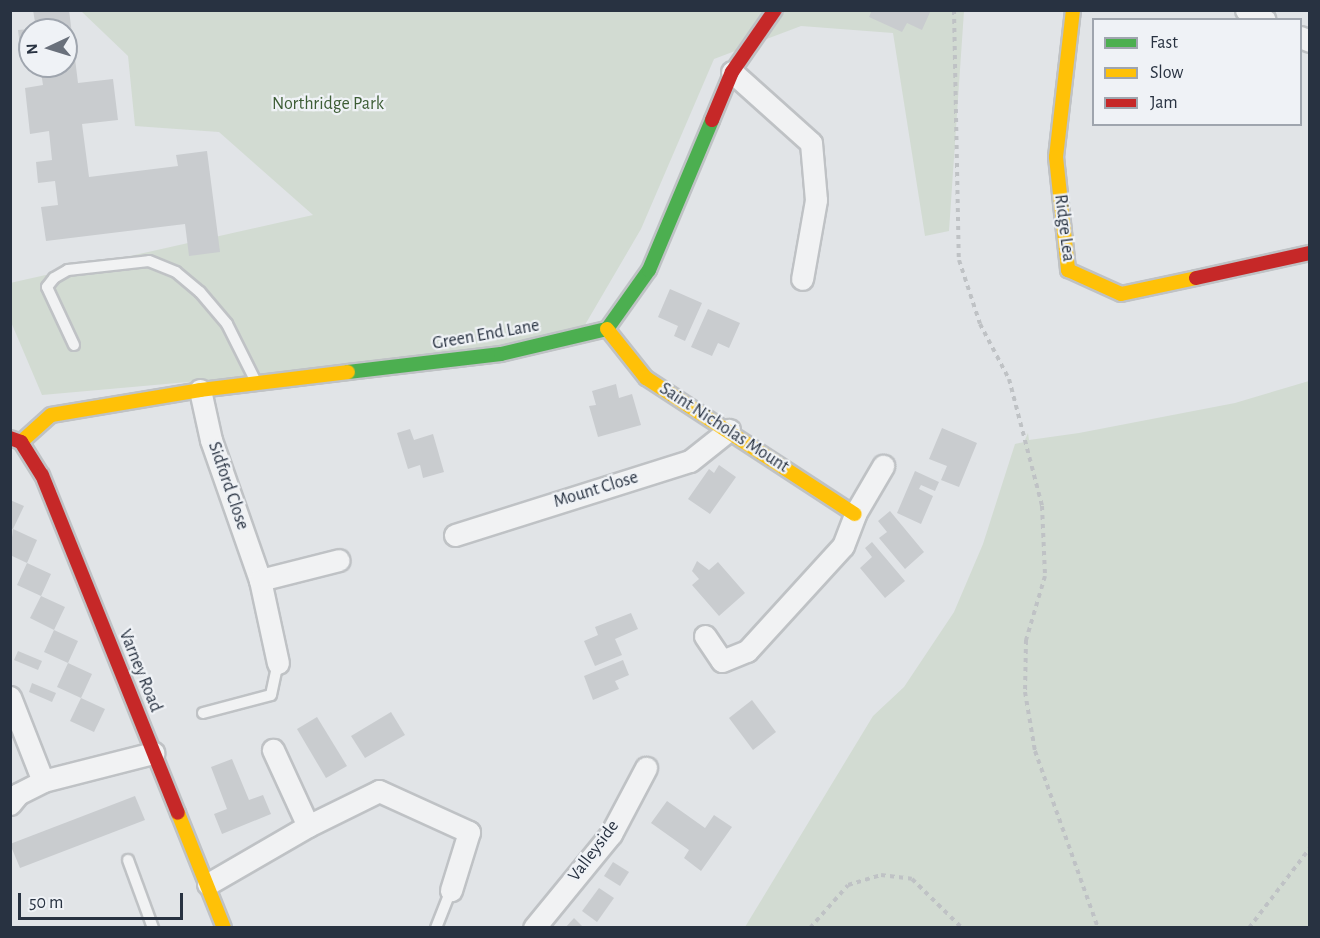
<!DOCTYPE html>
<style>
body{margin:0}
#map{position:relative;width:1320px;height:938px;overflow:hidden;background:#e1e4e7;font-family:"Alegreya Sans",sans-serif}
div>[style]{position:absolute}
.green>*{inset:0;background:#d2dbd2}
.building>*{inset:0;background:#c9cccf}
.path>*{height:4px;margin-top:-2px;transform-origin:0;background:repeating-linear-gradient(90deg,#bfc2c5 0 4.5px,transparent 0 9px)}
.roads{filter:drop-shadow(2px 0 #bfc2c5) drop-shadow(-2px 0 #bfc2c5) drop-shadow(0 2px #bfc2c5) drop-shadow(0 -2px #bfc2c5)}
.lane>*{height:10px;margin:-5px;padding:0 5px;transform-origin:5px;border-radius:5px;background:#f1f2f3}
.street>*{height:21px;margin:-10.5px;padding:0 10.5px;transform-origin:10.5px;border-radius:10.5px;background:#f1f2f3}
.fast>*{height:14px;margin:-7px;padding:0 7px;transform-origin:7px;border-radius:7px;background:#4caf50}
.slow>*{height:14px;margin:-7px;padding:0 7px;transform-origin:7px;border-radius:7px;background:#ffc107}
.jam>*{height:14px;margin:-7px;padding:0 7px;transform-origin:7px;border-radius:7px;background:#c62828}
span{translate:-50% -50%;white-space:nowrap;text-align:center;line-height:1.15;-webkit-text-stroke:4.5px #eff2f6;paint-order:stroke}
.park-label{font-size:18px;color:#3d5d35}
.street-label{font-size:18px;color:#283241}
.frame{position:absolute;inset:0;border:12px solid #283241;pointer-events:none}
.legend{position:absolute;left:1092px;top:18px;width:210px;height:108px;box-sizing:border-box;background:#eff2f6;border:2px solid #9fa5ae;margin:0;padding:8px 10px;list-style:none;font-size:18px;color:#283241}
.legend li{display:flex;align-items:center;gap:12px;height:30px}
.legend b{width:30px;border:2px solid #9fa5ae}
.north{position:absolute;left:18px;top:18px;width:60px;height:60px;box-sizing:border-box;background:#eff2f6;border:2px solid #9fa5ae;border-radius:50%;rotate:266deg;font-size:16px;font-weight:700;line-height:24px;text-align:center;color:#283241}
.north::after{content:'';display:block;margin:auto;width:21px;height:27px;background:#69707b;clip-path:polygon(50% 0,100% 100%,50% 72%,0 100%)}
.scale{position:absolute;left:18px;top:893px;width:165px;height:27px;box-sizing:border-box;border:3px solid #283241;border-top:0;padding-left:8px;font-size:18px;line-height:21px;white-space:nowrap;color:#283241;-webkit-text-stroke:4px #eff2f6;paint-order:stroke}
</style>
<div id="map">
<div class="green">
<i style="clip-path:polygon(81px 11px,964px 11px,949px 231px,925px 236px,893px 33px,801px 26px,714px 59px,641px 229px,582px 330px,435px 360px,42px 395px,11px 322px,10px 283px,313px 215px,219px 132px,135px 126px,128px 56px)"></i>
<i style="clip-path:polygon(1309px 381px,1309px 927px,745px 927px,873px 716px,904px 687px,954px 612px,983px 544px,1015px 444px,1024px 442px,1028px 433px,1029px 440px,1079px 433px,1235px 403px)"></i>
</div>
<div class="building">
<i style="clip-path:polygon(33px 10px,69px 10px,78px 83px,113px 79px,118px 120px,82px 124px,89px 177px,178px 166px,176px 155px,207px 151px,220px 252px,189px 256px,185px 224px,46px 241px,41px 207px,58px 205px,55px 181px,38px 183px,36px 162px,52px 160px,49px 131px,30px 134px,25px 88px,43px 85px,40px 66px,66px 66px,66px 30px,30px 30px,36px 28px)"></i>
<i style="clip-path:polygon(872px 10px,931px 10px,922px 30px,907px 23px,902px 32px,869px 17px)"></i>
<i style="clip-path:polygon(30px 29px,30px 53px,21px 54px,18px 30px)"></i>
<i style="clip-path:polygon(670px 289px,702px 303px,685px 341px,674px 336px,678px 326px,658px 317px)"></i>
<i style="clip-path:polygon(708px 309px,740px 323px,729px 348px,718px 343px,712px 356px,691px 347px)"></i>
<i style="clip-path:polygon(616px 384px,619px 398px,632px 394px,641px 425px,598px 437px,589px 406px,596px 405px,592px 391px)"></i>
<i style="clip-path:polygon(942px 428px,977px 443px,959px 487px,941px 480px,947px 466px,929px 459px)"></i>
<i style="clip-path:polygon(410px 429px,414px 440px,433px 434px,444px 472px,423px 478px,420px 465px,408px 469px,397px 433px)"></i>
<i style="clip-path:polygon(719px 465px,736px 477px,710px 514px,688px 499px,709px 469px,714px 473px)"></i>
<i style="clip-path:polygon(915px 471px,939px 482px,935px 491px,921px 485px,919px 489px,933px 496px,921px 524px,897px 513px)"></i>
<i style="clip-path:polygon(10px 500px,24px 506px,13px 529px,10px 528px)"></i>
<i style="clip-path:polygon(890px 511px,924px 552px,905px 569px,879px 538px,887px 532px,878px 521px)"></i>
<i style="clip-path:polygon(13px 529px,37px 540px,27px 563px,10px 555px)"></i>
<i style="clip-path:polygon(872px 542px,905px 581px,885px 598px,860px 568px,872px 557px,865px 548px)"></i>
<i style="clip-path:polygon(697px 561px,709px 570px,718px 562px,745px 593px,719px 616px,692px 585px,699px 579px,692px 571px)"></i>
<i style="clip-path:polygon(27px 563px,51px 574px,41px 596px,65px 607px,54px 630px,30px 618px,41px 596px,17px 585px)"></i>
<i style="clip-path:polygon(631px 613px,638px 629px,615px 639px,622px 655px,595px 666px,584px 641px,598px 635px,595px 627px)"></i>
<i style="clip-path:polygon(54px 630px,78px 641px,68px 663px,92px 674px,81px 698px,57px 687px,68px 663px,44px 652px)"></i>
<i style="clip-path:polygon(18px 651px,42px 661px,38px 670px,14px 660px)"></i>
<i style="clip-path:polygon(623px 660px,629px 675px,615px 681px,619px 689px,593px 700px,584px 676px)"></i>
<i style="clip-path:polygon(32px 683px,56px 693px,52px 702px,29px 692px)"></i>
<i style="clip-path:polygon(81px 698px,105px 709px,94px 732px,70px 721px)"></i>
<i style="clip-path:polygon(752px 700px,776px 732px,753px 750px,729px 718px)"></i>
<i style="clip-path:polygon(391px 712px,405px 735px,365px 758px,351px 736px)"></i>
<i style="clip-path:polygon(317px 717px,347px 766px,326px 778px,297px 729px)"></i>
<i style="clip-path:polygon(232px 759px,249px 800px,263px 795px,271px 814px,222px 834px,214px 814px,227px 809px,211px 767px)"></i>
<i style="clip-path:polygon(135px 796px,145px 820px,20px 868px,10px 844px)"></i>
<i style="clip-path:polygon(667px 801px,705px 828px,714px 815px,732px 827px,701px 871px,684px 858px,689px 850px,651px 823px)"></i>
<i style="clip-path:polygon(613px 862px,629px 872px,620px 886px,604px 876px)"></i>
<i style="clip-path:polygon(599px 888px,614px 898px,597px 922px,582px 911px)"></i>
<i style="clip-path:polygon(574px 918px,584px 928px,565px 928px)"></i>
</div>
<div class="path">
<i style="left:954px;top:10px;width:250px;rotate:88.9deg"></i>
<i style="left:959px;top:260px;width:67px;rotate:71.8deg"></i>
<i style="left:980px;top:324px;width:62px;rotate:62.2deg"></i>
<i style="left:1009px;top:379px;width:131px;rotate:75.4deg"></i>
<i style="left:1042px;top:506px;width:70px;rotate:87.5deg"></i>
<i style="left:1045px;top:576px;width:67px;rotate:106.5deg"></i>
<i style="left:1026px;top:640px;width:52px;rotate:91.1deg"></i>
<i style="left:1025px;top:692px;width:60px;rotate:80.4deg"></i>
<i style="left:1035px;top:751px;width:188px;rotate:70.4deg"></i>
<i style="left:810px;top:928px;width:57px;rotate:-48.5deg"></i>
<i style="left:848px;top:885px;width:34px;rotate:-17deg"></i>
<i style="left:881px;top:875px;width:31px;rotate:7deg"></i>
<i style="left:912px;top:879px;width:70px;rotate:44.4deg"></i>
<i style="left:1249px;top:928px;width:101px;rotate:-52.7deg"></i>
</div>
<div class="roads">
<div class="lane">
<i style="left:74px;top:345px;width:64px;rotate:-115deg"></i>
<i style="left:47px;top:287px;width:11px;rotate:-52deg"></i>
<i style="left:54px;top:278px;width:16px;rotate:-30deg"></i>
<i style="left:68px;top:270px;width:81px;rotate:-6.3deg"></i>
<i style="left:149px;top:261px;width:29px;rotate:22deg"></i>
<i style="left:176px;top:272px;width:31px;rotate:40deg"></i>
<i style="left:200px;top:292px;width:42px;rotate:49.8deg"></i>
<i style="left:227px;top:324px;width:65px;rotate:63.4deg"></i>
<i style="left:203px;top:713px;width:70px;rotate:-14.8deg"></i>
<i style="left:271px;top:695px;width:33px;rotate:-78deg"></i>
<i style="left:128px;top:860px;width:72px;rotate:69.8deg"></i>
<i style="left:436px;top:928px;width:41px;rotate:-68.5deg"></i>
</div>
<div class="street">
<i style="left:1246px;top:10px;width:21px;rotate:28deg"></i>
<i style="left:1300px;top:37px;width:11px;rotate:22deg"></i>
<i style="left:732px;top:72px;width:106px;rotate:41.9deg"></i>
<i style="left:811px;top:143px;width:57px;rotate:85deg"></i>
<i style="left:816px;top:200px;width:80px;rotate:100deg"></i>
<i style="left:200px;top:390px;width:51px;rotate:77.6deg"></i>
<i style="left:211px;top:440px;width:148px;rotate:70.7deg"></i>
<i style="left:260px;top:580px;width:85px;rotate:77.8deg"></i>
<i style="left:455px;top:535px;width:246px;rotate:-17.5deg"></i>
<i style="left:690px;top:461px;width:50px;rotate:-38.5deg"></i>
<i style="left:260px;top:580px;width:81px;rotate:-14.2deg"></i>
<i style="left:705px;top:636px;width:30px;rotate:56deg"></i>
<i style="left:722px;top:661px;width:27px;rotate:-22deg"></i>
<i style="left:747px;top:651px;width:142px;rotate:-47.6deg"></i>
<i style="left:843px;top:546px;width:34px;rotate:-69deg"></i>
<i style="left:855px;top:514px;width:56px;rotate:-59.7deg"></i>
<i style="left:10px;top:697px;width:90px;rotate:68.6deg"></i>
<i style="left:43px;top:781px;width:114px;rotate:-14.3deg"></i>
<i style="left:10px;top:804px;width:13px;rotate:-51deg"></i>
<i style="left:18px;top:794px;width:28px;rotate:-27deg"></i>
<i style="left:308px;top:826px;width:79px;rotate:-26.2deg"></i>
<i style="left:379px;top:791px;width:99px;rotate:24.5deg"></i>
<i style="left:469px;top:832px;width:61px;rotate:107.2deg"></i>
<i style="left:208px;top:884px;width:116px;rotate:-30.1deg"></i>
<i style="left:308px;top:826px;width:84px;rotate:-114.7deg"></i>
<i style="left:534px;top:928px;width:122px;rotate:-50.7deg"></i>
<i style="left:611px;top:834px;width:75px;rotate:-62.1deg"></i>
</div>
<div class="fast">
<i style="left:348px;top:372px;width:154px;rotate:-6.7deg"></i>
<i style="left:501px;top:354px;width:109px;rotate:-13.3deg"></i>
<i style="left:607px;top:329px;width:72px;rotate:-54.6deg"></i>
<i style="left:649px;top:270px;width:163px;rotate:-67.2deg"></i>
</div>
<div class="slow">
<i style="left:1073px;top:10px;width:148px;rotate:96.6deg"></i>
<i style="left:1056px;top:157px;width:114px;rotate:83.9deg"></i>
<i style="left:1068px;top:270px;width:58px;rotate:24.4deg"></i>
<i style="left:1121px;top:294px;width:77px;rotate:-12deg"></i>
<i style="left:607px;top:329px;width:63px;rotate:51.5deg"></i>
<i style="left:646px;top:378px;width:249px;rotate:33.1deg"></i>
<i style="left:21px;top:442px;width:40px;rotate:-42deg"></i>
<i style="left:51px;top:415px;width:151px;rotate:-9.5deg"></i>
<i style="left:200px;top:390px;width:149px;rotate:-6.9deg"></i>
<i style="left:178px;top:813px;width:124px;rotate:68.2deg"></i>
</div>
<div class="jam">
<i style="left:712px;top:120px;width:52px;rotate:-67.4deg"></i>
<i style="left:732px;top:72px;width:75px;rotate:-55.3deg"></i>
<i style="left:1196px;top:278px;width:117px;rotate:-12.4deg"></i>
<i style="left:10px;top:438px;width:12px;rotate:20deg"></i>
<i style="left:21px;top:442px;width:39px;rotate:58deg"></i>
<i style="left:42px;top:475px;width:364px;rotate:68.1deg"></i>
</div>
</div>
<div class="park-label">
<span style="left:328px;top:104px">Northridge Park</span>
</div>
<div class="street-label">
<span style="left:1064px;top:228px;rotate:83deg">Ridge Lea</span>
<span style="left:486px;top:335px;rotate:-10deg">Green End Lane</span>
<span style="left:724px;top:428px;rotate:33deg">Saint Nicholas Mount</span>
<span style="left:228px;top:486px;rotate:71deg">Sidford Close</span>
<span style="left:596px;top:490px;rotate:-17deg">Mount Close</span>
<span style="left:140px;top:671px;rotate:68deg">Varney Road</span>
<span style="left:594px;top:851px;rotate:-53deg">Valleyside</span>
</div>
<div class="frame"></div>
<ul class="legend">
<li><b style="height:8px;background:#4caf50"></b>Fast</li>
<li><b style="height:8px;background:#ffc107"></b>Slow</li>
<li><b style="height:8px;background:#c62828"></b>Jam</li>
</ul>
<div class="north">N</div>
<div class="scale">50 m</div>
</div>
